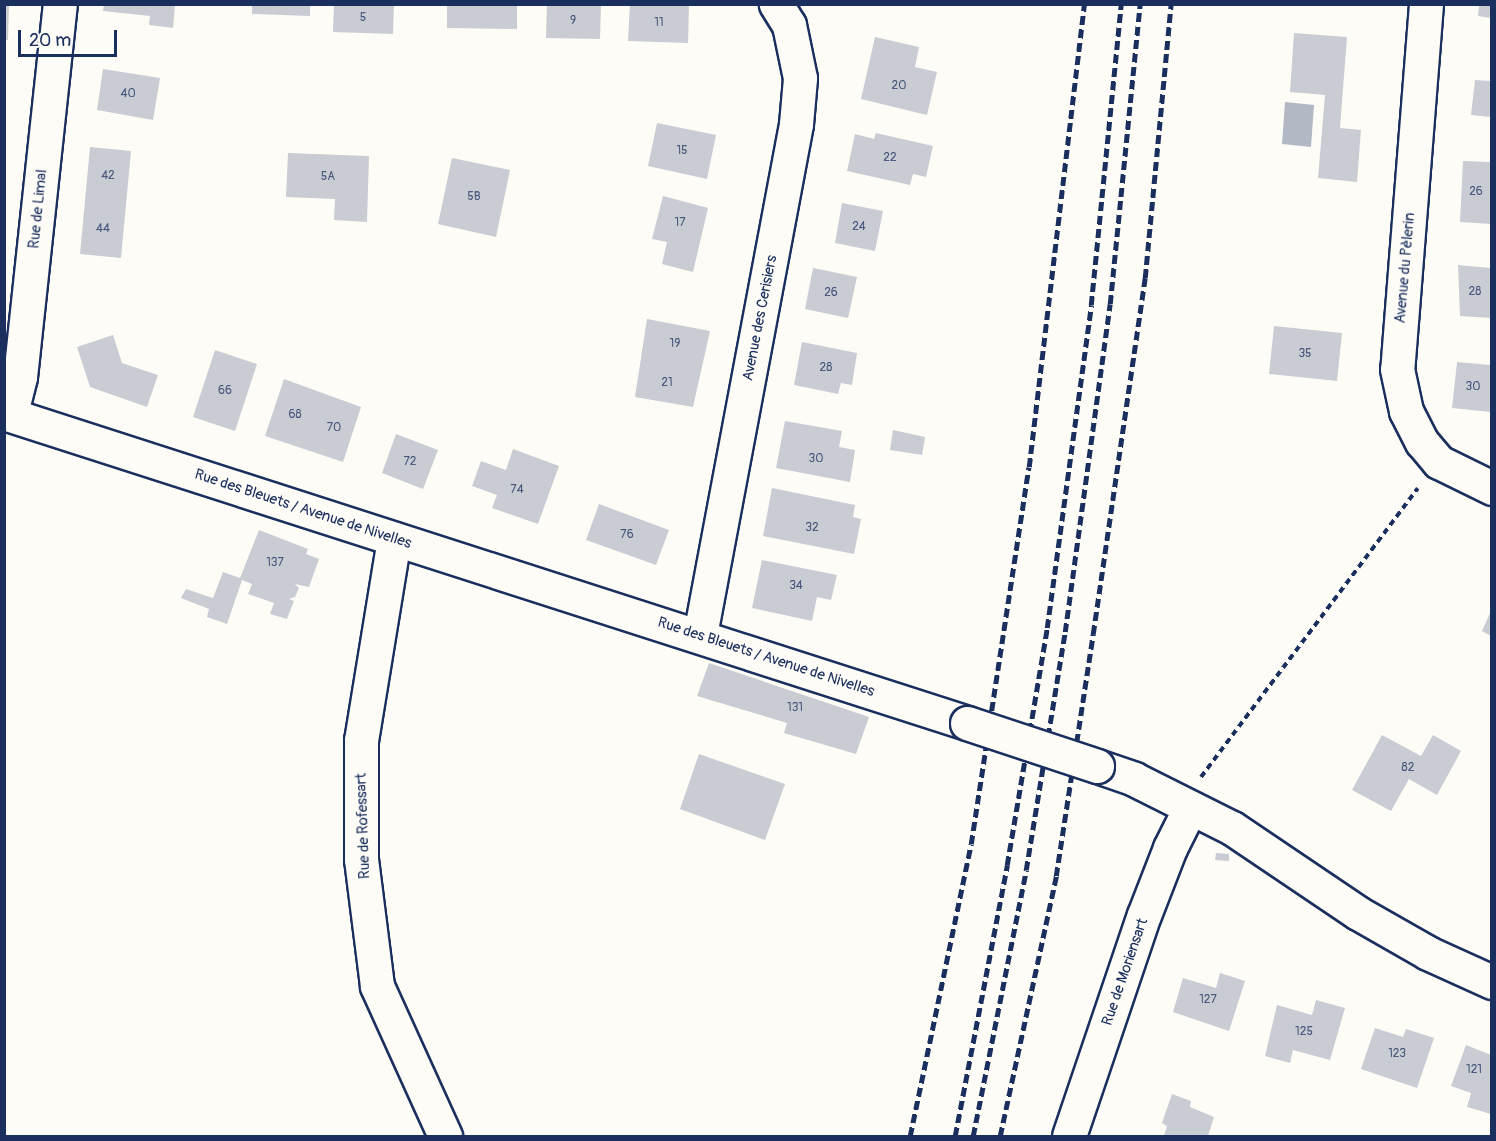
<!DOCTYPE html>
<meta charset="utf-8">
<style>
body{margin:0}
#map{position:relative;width:1496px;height:1141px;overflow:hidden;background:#fdfcf7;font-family:Pangolin,sans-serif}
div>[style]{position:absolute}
.water>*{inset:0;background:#b3b8c5}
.building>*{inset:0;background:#c9ccd3}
.path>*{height:4px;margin-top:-2px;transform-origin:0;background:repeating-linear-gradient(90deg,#1b2f5e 0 6px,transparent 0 10.5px)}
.roads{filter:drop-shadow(2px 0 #1b2f5e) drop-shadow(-2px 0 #1b2f5e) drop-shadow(0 2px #1b2f5e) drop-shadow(0 -2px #1b2f5e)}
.minor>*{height:33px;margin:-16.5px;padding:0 16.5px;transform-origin:16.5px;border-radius:16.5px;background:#fdfcf7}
.rail>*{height:4.5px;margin-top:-2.25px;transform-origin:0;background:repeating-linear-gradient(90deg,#1b2f5e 0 9px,transparent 0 13.5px)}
.bridges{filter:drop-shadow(2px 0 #1b2f5e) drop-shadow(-2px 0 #1b2f5e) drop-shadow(0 2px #1b2f5e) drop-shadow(0 -2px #1b2f5e)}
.minor-bridge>*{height:33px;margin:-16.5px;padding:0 16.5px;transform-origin:16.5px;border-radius:16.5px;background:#fdfcf7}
span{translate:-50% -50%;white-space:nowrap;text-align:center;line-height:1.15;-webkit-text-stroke:5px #fdfcf7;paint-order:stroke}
.number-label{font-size:12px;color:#46567b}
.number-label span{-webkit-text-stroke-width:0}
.street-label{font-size:15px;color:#1b2f5e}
.frame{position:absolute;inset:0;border:6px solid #1b2f5e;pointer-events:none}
.scale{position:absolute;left:18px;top:30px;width:99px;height:27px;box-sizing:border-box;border:3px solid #1b2f5e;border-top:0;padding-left:8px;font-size:18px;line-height:21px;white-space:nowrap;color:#1b2f5e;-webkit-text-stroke:4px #fdfcf7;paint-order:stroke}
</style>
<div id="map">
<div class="water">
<i style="clip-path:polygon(1285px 102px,1314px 105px,1311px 147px,1282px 144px)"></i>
</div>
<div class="building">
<i style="clip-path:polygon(104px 4px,175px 4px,173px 28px,149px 25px,150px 16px,103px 11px)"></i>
<i style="clip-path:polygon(252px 4px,310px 4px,310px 16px,252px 14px)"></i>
<i style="clip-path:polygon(334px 4px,394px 4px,393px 34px,333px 32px)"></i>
<i style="clip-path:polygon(447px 4px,517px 4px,517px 29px,447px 28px)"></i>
<i style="clip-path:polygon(547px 4px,601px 4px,600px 39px,546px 38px)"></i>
<i style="clip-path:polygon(630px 4px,689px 4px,688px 43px,628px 41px)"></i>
<i style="clip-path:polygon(1479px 4px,1491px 4px,1491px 18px,1478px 16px)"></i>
<i style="clip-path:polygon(4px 5px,9px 5px,8px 40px,4px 40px)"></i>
<i style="clip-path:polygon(1294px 33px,1347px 37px,1340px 128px,1361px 130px,1357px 182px,1318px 178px,1325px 95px,1290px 92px)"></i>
<i style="clip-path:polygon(875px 37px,919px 47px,915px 67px,937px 72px,927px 115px,861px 99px)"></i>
<i style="clip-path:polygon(103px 69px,160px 78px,153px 120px,97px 110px)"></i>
<i style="clip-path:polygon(1475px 80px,1491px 81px,1491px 117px,1471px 115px)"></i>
<i style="clip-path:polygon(657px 123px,716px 135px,707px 179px,648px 166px)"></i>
<i style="clip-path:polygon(876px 133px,933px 146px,926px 177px,913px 174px,910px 185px,847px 171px,855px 134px,874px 139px)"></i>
<i style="clip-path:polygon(90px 147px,131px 151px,121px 258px,80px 254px)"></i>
<i style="clip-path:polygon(288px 153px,369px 156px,367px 222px,334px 220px,335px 199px,286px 197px)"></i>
<i style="clip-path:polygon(452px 158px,510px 170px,496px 237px,438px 224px)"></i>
<i style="clip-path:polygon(1463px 161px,1491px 162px,1491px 224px,1460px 222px)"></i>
<i style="clip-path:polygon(663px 196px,708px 208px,693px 272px,662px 264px,667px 242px,652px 239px)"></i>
<i style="clip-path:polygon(842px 203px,883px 211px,875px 251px,835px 243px)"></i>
<i style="clip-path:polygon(1458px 265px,1491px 268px,1491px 318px,1460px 316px)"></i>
<i style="clip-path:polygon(813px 268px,857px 277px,848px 318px,805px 309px)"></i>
<i style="clip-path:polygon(647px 319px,710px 331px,693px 407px,635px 397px)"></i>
<i style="clip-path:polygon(1274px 326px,1342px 333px,1337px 381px,1269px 374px)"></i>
<i style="clip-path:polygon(113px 335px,122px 363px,158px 375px,147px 407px,90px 387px,77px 347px)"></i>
<i style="clip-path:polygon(802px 342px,857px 353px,852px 385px,841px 383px,838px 394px,794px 385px)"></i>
<i style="clip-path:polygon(215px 350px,257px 364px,235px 431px,193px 417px)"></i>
<i style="clip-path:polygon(1457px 362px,1491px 365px,1491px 412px,1452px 408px)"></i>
<i style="clip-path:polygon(284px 379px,361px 407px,343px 462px,265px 436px)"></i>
<i style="clip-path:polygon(785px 421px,842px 431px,839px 447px,855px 450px,850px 482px,776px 468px)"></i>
<i style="clip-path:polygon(893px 430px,925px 437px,922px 455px,890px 450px)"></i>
<i style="clip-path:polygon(396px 434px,438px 450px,423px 489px,382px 473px)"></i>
<i style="clip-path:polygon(513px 449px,559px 466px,538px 524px,492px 508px,497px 495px,472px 486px,481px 461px,506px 470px)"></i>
<i style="clip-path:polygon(772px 488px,855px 505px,853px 517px,861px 519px,854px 554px,763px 536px)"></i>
<i style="clip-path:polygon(599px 504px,669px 530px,656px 565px,586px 540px)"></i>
<i style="clip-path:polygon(259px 530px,308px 549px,306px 554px,319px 559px,309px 587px,295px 584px,299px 588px,295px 597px,289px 599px,294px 601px,287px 619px,270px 614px,274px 603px,248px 594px,252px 584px,242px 580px,227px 624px,207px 617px,209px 609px,181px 598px,186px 589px,213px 598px,223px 572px,240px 578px)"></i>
<i style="clip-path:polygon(762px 560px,837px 575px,831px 600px,817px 597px,812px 621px,752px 608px)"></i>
<i style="clip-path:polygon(1491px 611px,1491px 636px,1482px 631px)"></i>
<i style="clip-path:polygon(709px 663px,869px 717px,856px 754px,784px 733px,787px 723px,697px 696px)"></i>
<i style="clip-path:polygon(1382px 735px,1421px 756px,1433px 735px,1461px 751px,1437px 795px,1409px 779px,1391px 811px,1352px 790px)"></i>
<i style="clip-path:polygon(699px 754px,785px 784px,765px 840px,680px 809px)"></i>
<i style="clip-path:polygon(1216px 853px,1229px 854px,1229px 861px,1215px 860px)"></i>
<i style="clip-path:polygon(1220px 973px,1245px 981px,1229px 1031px,1173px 1012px,1183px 978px,1216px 988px)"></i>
<i style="clip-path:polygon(1316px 1000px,1345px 1008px,1330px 1060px,1293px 1050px,1290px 1063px,1265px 1056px,1277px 1005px,1312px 1015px)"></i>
<i style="clip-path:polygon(1375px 1028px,1403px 1037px,1406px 1029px,1434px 1038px,1417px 1088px,1361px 1069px)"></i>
<i style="clip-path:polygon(1466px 1045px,1491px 1055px,1491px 1114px,1467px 1107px,1471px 1093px,1451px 1086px)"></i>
<i style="clip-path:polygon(1172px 1094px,1191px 1101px,1190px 1107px,1214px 1117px,1208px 1136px,1164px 1136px,1167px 1126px,1162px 1123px)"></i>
</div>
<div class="path">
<i style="left:1201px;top:777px;width:361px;rotate:-53.1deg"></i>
</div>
<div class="roads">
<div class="minor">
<i style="left:1426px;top:4px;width:366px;rotate:94.5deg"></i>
<i style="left:1397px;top:369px;width:43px;rotate:77.9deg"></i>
<i style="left:1406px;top:411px;width:35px;rotate:63deg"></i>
<i style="left:1422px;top:442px;width:26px;rotate:50deg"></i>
<i style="left:1439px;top:462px;width:59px;rotate:26.1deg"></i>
<i style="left:4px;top:413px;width:1012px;rotate:17.84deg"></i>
<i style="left:11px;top:413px;width:37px;rotate:-76deg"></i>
<i style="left:20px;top:377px;width:375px;rotate:-83.9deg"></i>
<i style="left:394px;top:539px;width:204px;rotate:99.3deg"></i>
<i style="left:361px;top:740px;width:119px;rotate:90deg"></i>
<i style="left:361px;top:859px;width:128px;rotate:82.8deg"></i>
<i style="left:377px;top:986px;width:165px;rotate:65.6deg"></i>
<i style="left:700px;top:635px;width:520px;rotate:-79.36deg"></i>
<i style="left:796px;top:124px;width:46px;rotate:-85deg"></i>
<i style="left:800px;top:78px;width:54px;rotate:-101.7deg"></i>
<i style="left:789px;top:25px;width:25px;rotate:-122deg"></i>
<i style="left:1097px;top:766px;width:39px;rotate:19deg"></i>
<i style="left:1134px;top:779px;width:110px;rotate:26.6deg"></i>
<i style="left:1232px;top:828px;width:152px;rotate:34deg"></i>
<i style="left:1358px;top:913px;width:81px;rotate:29.7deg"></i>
<i style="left:1428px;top:953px;width:70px;rotate:24.4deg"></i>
<i style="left:1069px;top:1136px;width:233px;rotate:-71.3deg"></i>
<i style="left:1144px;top:915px;width:72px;rotate:-68.8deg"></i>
<i style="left:1170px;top:848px;width:42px;rotate:-63.4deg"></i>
</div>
</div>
<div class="rail">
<i style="left:910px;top:1136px;width:298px;rotate:-78.2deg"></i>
<i style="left:971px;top:844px;width:381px;rotate:-81.3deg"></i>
<i style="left:1029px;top:467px;width:466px;rotate:-83.2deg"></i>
<i style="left:955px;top:1136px;width:276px;rotate:-79.1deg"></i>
<i style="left:1007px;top:865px;width:240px;rotate:-80.4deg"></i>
<i style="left:1047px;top:628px;width:326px;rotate:-82.2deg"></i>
<i style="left:1091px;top:305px;width:302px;rotate:-84.3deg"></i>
<i style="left:973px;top:1136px;width:271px;rotate:-78.7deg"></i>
<i style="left:1026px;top:870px;width:241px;rotate:-80.7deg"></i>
<i style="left:1065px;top:632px;width:331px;rotate:-82.2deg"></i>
<i style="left:1110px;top:304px;width:301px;rotate:-84.3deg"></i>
<i style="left:1000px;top:1136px;width:266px;rotate:-77.8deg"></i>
<i style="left:1056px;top:876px;width:245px;rotate:-81.3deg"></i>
<i style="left:1093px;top:634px;width:360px;rotate:-81.7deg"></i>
<i style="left:1145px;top:278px;width:275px;rotate:-84.6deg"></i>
</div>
<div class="bridges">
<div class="minor-bridge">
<i style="left:967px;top:723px;width:137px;rotate:18.3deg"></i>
</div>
</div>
<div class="number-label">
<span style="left:363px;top:18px">5</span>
<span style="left:573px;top:21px">9</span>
<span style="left:659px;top:23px">11</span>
<span style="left:899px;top:86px">20</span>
<span style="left:128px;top:94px">40</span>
<span style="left:682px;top:151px">15</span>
<span style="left:890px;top:158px">22</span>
<span style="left:108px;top:176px">42</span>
<span style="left:328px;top:177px">5A</span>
<span style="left:1476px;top:192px">26</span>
<span style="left:474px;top:197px">5B</span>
<span style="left:680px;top:223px">17</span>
<span style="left:859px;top:227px">24</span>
<span style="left:103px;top:229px">44</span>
<span style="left:1475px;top:292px">28</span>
<span style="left:831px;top:293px">26</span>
<span style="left:675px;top:344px">19</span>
<span style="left:1305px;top:354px">35</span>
<span style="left:826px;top:368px">28</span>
<span style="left:667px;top:383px">21</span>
<span style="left:1473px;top:387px">30</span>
<span style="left:225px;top:391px">66</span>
<span style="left:295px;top:415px">68</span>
<span style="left:334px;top:428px">70</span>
<span style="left:816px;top:459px">30</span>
<span style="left:410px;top:462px">72</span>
<span style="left:517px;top:490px">74</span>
<span style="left:812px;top:528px">32</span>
<span style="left:627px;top:535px">76</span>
<span style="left:275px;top:563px">137</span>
<span style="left:796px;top:586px">34</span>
<span style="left:795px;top:708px">131</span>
<span style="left:1408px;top:768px">82</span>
<span style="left:1208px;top:1000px">127</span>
<span style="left:1304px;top:1032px">125</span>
<span style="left:1397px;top:1054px">123</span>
<span style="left:1474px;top:1070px">121</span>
</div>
<div class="street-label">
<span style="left:38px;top:209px;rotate:-84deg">Rue de Limal</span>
<span style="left:1405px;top:268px;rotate:-85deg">Avenue du Pèlerin</span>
<span style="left:760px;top:318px;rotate:-79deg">Avenue des Cerisiers</span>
<span style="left:303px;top:509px;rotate:18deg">Rue des Bleuets / Avenue de Nivelles</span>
<span style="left:766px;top:657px;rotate:18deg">Rue des Bleuets / Avenue de Nivelles</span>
<span style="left:363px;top:826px;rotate:-92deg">Rue de Rofessart</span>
<span style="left:1125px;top:972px;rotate:-71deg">Rue de Moriensart</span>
</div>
<div class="frame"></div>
<div class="scale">20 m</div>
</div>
